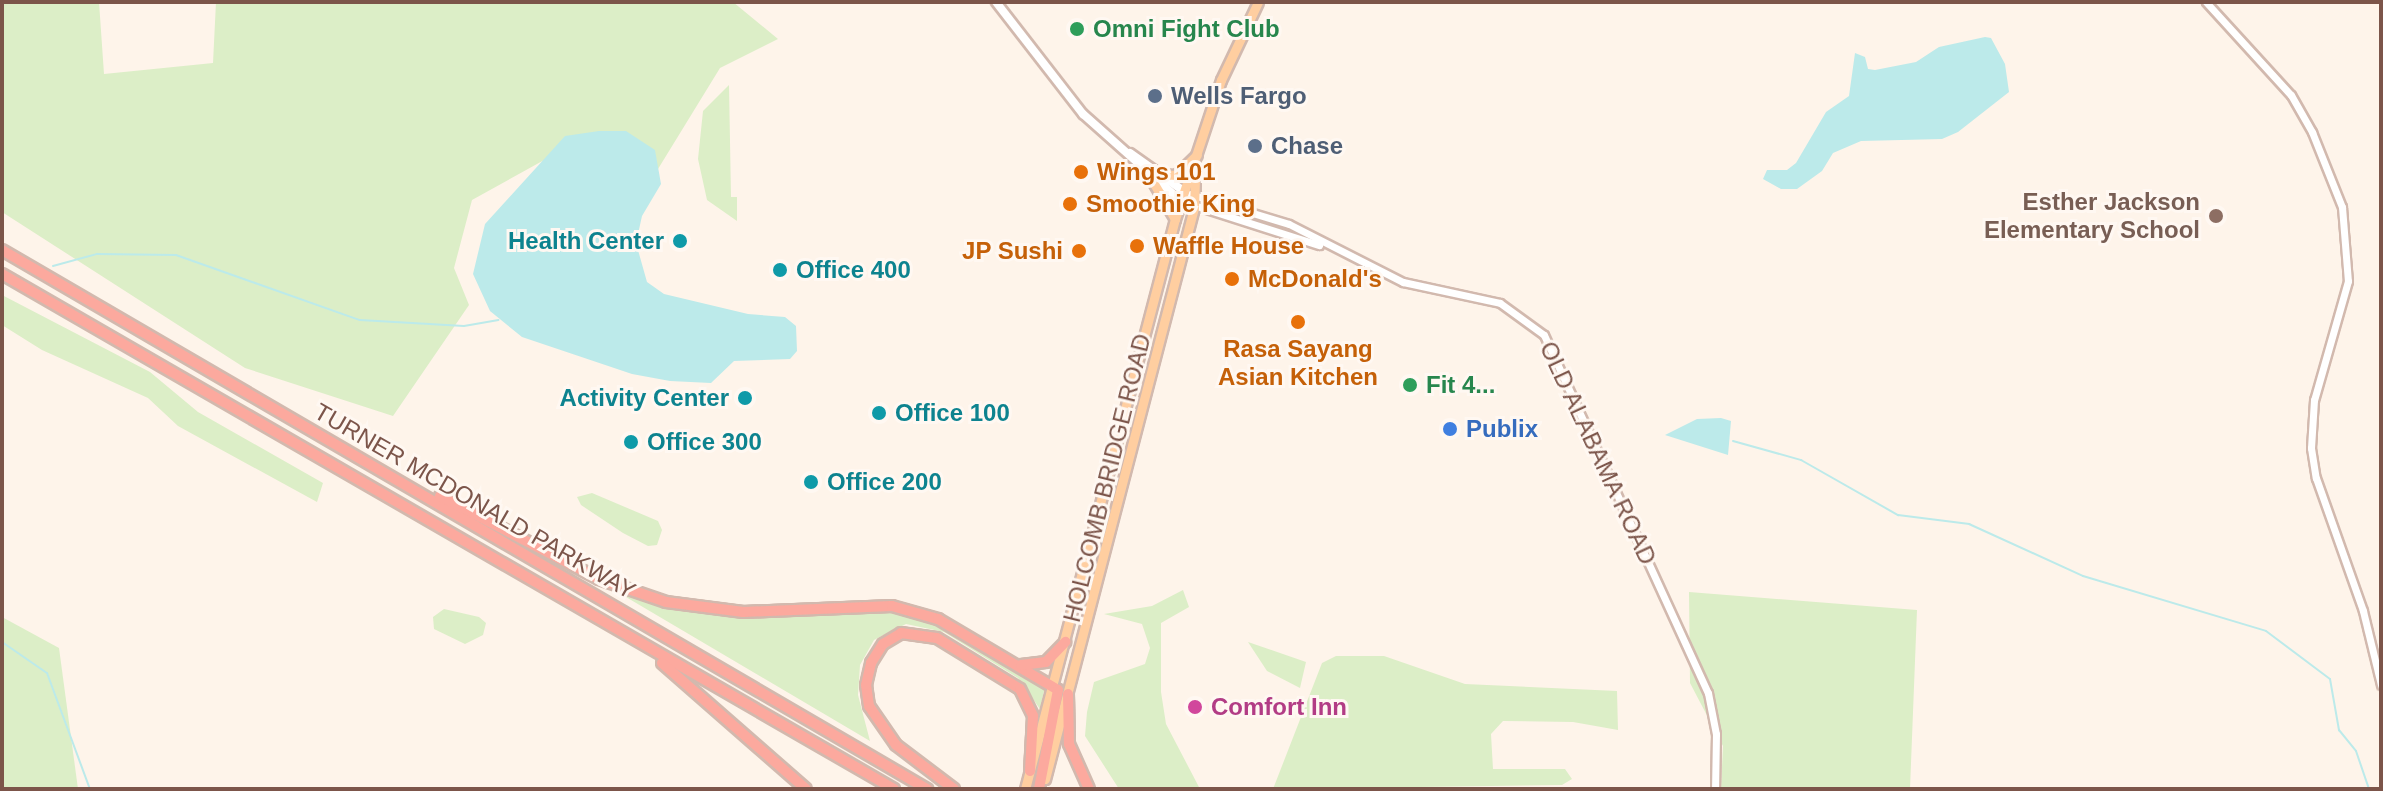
<!DOCTYPE html>
<style>
body{margin:0}
#map{position:relative;width:2383px;height:791px;overflow:hidden;background:#fef4ea;font-family:Helvetica,sans-serif}
div>[style]{position:absolute}
.green>*{inset:0;background:#dceec7}
.water>*{inset:0;background:#bceaea}
.stream>*{height:2px;margin:-1px;padding:0 1px;transform-origin:1px;border-radius:1px;background:#bceaea}
.roads{filter:drop-shadow(2px 0 #d2b9ae) drop-shadow(-2px 0 #d2b9ae) drop-shadow(0 2px #d2b9ae) drop-shadow(0 -2px #d2b9ae)}
.tertiary>*{height:7px;margin:-3.5px;padding:0 3.5px;transform-origin:3.5px;border-radius:3.5px;background:#fff}
.secondary>*{height:8px;margin:-4px;padding:0 4px;transform-origin:4px;border-radius:4px;background:#fff}
.primary>*{height:9px;margin:-4.5px;padding:0 4.5px;transform-origin:4.5px;border-radius:4.5px;background:#ffcea0}
.motorway>*{height:10px;margin:-5px;padding:0 5px;transform-origin:5px;border-radius:5px;background:#fca99e}
.dots>*{width:22px;height:22px;translate:-50% -50%;box-sizing:border-box;border:4px solid #fff8f2;border-radius:50%}
span{translate:-50% -50%;white-space:nowrap;text-align:center;line-height:1.15;-webkit-text-stroke:6px #fff8f2;paint-order:stroke}
.leisure-label{font-size:24px;color:#27864d;font-weight:700}
.left{translate:0 -50%;text-align:left}
.service-label{font-size:24px;color:#4e5e75;font-weight:700}
.food-label{font-size:24px;color:#c56008;font-weight:700}
.right{translate:-100% -50%;text-align:right}
.education-label{font-size:24px;color:#785e54;font-weight:700}
.culture-label{font-size:24px;color:#0d838f;font-weight:700}
.shop-label{font-size:24px;color:#366cbe;font-weight:700}
.street-label{font-size:24px;color:#7c554a}
.hotel-label{font-size:24px;color:#b23c85;font-weight:700}
.frame{position:absolute;inset:0;border:4px solid #7c554a;pointer-events:none}
</style>
<div id="map">
<div class="green">
<i style="clip-path:polygon(2px 2px,99px 2px,104px 74px,213px 63px,216px 2px,733px 2px,778px 39px,720px 68px,658px 169px,575px 143px,472px 200px,454px 268px,469px 305px,393px 416px,245px 368px,2px 212px)"></i>
<i style="clip-path:polygon(729px 85px,731px 197px,737px 197px,737px 221px,707px 200px,698px 159px,703px 111px)"></i>
<i style="clip-path:polygon(2px 295px,150px 372px,198px 412px,323px 483px,317px 502px,178px 426px,148px 398px,42px 350px,2px 325px)"></i>
<i style="clip-path:polygon(592px 493px,658px 521px,662px 530px,657px 545px,648px 546px,623px 533px,581px 505px,577px 497px)"></i>
<i style="clip-path:polygon(609px 587px,703px 612px,884px 608px,929px 619px,1045px 687px,1040px 709px,1018px 678px,944px 632px,906px 624px,874px 640px,860px 665px,858px 695px,870px 741px)"></i>
<i style="clip-path:polygon(1183px 590px,1189px 607px,1161px 623px,1161px 692px,1166px 724px,1200px 789px,1119px 789px,1085px 736px,1087px 712px,1094px 682px,1145px 664px,1150px 648px,1142px 624px,1104px 614px,1152px 606px)"></i>
<i style="clip-path:polygon(1689px 592px,1917px 610px,1910px 789px,1721px 789px,1723px 746px,1690px 683px)"></i>
<i style="clip-path:polygon(444px 609px,479px 617px,486px 623px,483px 635px,465px 644px,434px 629px,433px 617px)"></i>
<i style="clip-path:polygon(2px 617px,59px 648px,78px 789px,2px 789px)"></i>
<i style="clip-path:polygon(1248px 642px,1306px 662px,1300px 688px,1267px 671px)"></i>
<i style="clip-path:polygon(1384px 656px,1465px 684px,1617px 691px,1618px 730px,1573px 722px,1503px 721px,1491px 734px,1493px 769px,1565px 769px,1572px 779px,1562px 785px,1273px 789px,1322px 663px,1336px 656px)"></i>
</div>
<div class="water">
<i style="clip-path:polygon(1985px 37px,1991px 38px,2005px 64px,2009px 92px,1958px 132px,1942px 139px,1861px 141px,1833px 153px,1822px 171px,1797px 189px,1781px 189px,1763px 179px,1767px 170px,1787px 170px,1796px 163px,1826px 112px,1849px 96px,1855px 53px,1865px 57px,1868px 69px,1875px 70px,1916px 62px,1939px 47px)"></i>
<i style="clip-path:polygon(599px 131px,626px 131px,655px 150px,661px 184px,642px 216px,636px 243px,647px 282px,664px 294px,748px 314px,785px 317px,796px 326px,797px 351px,790px 359px,734px 361px,711px 383px,670px 381px,632px 374px,522px 337px,490px 311px,473px 274px,485px 224px,565px 136px)"></i>
<i style="clip-path:polygon(1721px 418px,1731px 421px,1728px 455px,1665px 435px,1697px 419px)"></i>
</div>
<div class="stream">
<i style="left:53px;top:266px;width:46px;rotate:-15.3deg"></i>
<i style="left:97px;top:254px;width:79px;rotate:0.7deg"></i>
<i style="left:176px;top:255px;width:195px;rotate:19.5deg"></i>
<i style="left:360px;top:320px;width:104px;rotate:3.3deg"></i>
<i style="left:464px;top:326px;width:35px;rotate:-10deg"></i>
<i style="left:1733px;top:441px;width:71px;rotate:15.6deg"></i>
<i style="left:1801px;top:460px;width:112px;rotate:29.6deg"></i>
<i style="left:1898px;top:515px;width:72px;rotate:7.2deg"></i>
<i style="left:1969px;top:524px;width:125px;rotate:24.5deg"></i>
<i style="left:2083px;top:576px;width:191px;rotate:16.7deg"></i>
<i style="left:2266px;top:631px;width:80px;rotate:36.9deg"></i>
<i style="left:2330px;top:679px;width:52px;rotate:80deg"></i>
<i style="left:2339px;top:730px;width:27px;rotate:51deg"></i>
<i style="left:2356px;top:751px;width:40px;rotate:71.1deg"></i>
<i style="left:2px;top:642px;width:55px;rotate:34.6deg"></i>
<i style="left:47px;top:673px;width:124px;rotate:69.7deg"></i>
</div>
<div class="roads">
<div class="tertiary">
<i style="left:2206px;top:2px;width:126px;rotate:47.6deg"></i>
<i style="left:2291px;top:95px;width:43px;rotate:60.4deg"></i>
<i style="left:2312px;top:132px;width:81px;rotate:68.2deg"></i>
<i style="left:2342px;top:207px;width:74px;rotate:85.4deg"></i>
<i style="left:2348px;top:281px;width:124px;rotate:105.9deg"></i>
<i style="left:2314px;top:400px;width:48px;rotate:93.6deg"></i>
<i style="left:2311px;top:448px;width:30px;rotate:81deg"></i>
<i style="left:2316px;top:478px;width:141px;rotate:70.5deg"></i>
<i style="left:2363px;top:611px;width:76px;rotate:76.3deg"></i>
<i style="left:1190px;top:194px;width:103px;rotate:16.9deg"></i>
<i style="left:1289px;top:224px;width:128px;rotate:27deg"></i>
<i style="left:1403px;top:282px;width:99px;rotate:12.2deg"></i>
<i style="left:1500px;top:303px;width:54px;rotate:36deg"></i>
<i style="left:1544px;top:335px;width:394px;rotate:65.4deg"></i>
<i style="left:1708px;top:693px;width:42px;rotate:79deg"></i>
<i style="left:1716px;top:734px;width:55px;rotate:91deg"></i>
<i style="left:1181px;top:201px;width:145px;rotate:17.7deg"></i>
</div>
<div class="secondary">
<i style="left:996px;top:2px;width:142px;rotate:52.2deg"></i>
<i style="left:1083px;top:114px;width:131px;rotate:41.6deg"></i>
<i style="left:1130px;top:153px;width:67px;rotate:35.3deg"></i>
</div>
<div class="primary">
<i style="left:1157px;top:174px;width:19px;rotate:3deg"></i>
<i style="left:1176px;top:175px;width:29px;rotate:-44deg"></i>
<i style="left:1150px;top:177px;width:49px;rotate:59.2deg"></i>
<i style="left:1045px;top:779px;width:590px;rotate:-75.38deg"></i>
<i style="left:1194px;top:208px;width:35px;rotate:-88deg"></i>
<i style="left:1025px;top:789px;width:589px;rotate:-75.26deg"></i>
<i style="left:1175px;top:219px;width:146px;rotate:-71.7deg"></i>
<i style="left:1221px;top:80px;width:86px;rotate:-64.6deg"></i>
</div>
<div class="motorway">
<i style="left:2px;top:250px;width:1071px;rotate:30.23deg"></i>
<i style="left:2px;top:274px;width:1030px;rotate:30deg"></i>
<i style="left:440px;top:496px;width:179px;rotate:27.6deg"></i>
<i style="left:599px;top:579px;width:71px;rotate:18.9deg"></i>
<i style="left:666px;top:602px;width:78px;rotate:7.4deg"></i>
<i style="left:743px;top:612px;width:149px;rotate:-2.3deg"></i>
<i style="left:892px;top:606px;width:48px;rotate:15.8deg"></i>
<i style="left:938px;top:619px;width:139px;rotate:30.6deg"></i>
<i style="left:1058px;top:690px;width:101px;rotate:100.9deg"></i>
<i style="left:662px;top:663px;width:191px;rotate:41.2deg"></i>
<i style="left:1021px;top:665px;width:25px;rotate:-7deg"></i>
<i style="left:1046px;top:662px;width:28px;rotate:-46deg"></i>
<i style="left:1068px;top:694px;width:50px;rotate:88.9deg"></i>
<i style="left:1069px;top:744px;width:49px;rotate:66deg"></i>
<i style="left:954px;top:789px;width:73px;rotate:-142.8deg"></i>
<i style="left:896px;top:745px;width:47px;rotate:-124.7deg"></i>
<i style="left:869px;top:706px;width:21px;rotate:-98deg"></i>
<i style="left:866px;top:685px;width:23px;rotate:-77deg"></i>
<i style="left:871px;top:663px;width:22px;rotate:-58deg"></i>
<i style="left:883px;top:644px;width:21px;rotate:-31deg"></i>
<i style="left:901px;top:633px;width:36px;rotate:8deg"></i>
<i style="left:937px;top:638px;width:97px;rotate:31.6deg"></i>
<i style="left:1020px;top:689px;width:30px;rotate:64deg"></i>
<i style="left:1033px;top:716px;width:55px;rotate:93.1deg"></i>
</div>
</div>
<div class="dots">
<i style="left:1077px;top:29px;background:#2e9e5b"></i>
<i style="left:1155px;top:96px;background:#5c6f8a"></i>
<i style="left:1255px;top:146px;background:#5c6f8a"></i>
<i style="left:1081px;top:172px;background:#e8710a"></i>
<i style="left:1070px;top:204px;background:#e8710a"></i>
<i style="left:2216px;top:216px;background:#8d6e63"></i>
<i style="left:680px;top:241px;background:#0f9aa8"></i>
<i style="left:1137px;top:246px;background:#e8710a"></i>
<i style="left:1079px;top:251px;background:#e8710a"></i>
<i style="left:780px;top:270px;background:#0f9aa8"></i>
<i style="left:1232px;top:279px;background:#e8710a"></i>
<i style="left:1298px;top:322px;background:#e8710a"></i>
<i style="left:1410px;top:385px;background:#2e9e5b"></i>
<i style="left:745px;top:398px;background:#0f9aa8"></i>
<i style="left:879px;top:413px;background:#0f9aa8"></i>
<i style="left:1450px;top:429px;background:#3f7fe0"></i>
<i style="left:631px;top:442px;background:#0f9aa8"></i>
<i style="left:811px;top:482px;background:#0f9aa8"></i>
<i style="left:1195px;top:707px;background:#d1479c"></i>
</div>
<div class="leisure-label">
<span class="left" style="left:1093px;top:29px">Omni Fight Club</span>
<span class="left" style="left:1426px;top:385px">Fit 4...</span>
</div>
<div class="service-label">
<span class="left" style="left:1171px;top:96px">Wells Fargo</span>
<span class="left" style="left:1271px;top:146px">Chase</span>
</div>
<div class="food-label">
<span class="left" style="left:1097px;top:172px">Wings 101</span>
<span class="left" style="left:1086px;top:204px">Smoothie King</span>
<span class="left" style="left:1153px;top:246px">Waffle House</span>
<span class="right" style="left:1063px;top:251px">JP Sushi</span>
<span class="left" style="left:1248px;top:279px">McDonald's</span>
<span style="left:1298px;top:363px">Rasa Sayang<br>Asian Kitchen</span>
</div>
<div class="education-label">
<span class="right" style="left:2200px;top:216px">Esther Jackson<br>Elementary School</span>
</div>
<div class="culture-label">
<span class="right" style="left:664px;top:241px">Health Center</span>
<span class="left" style="left:796px;top:270px">Office 400</span>
<span class="right" style="left:729px;top:398px">Activity Center</span>
<span class="left" style="left:895px;top:413px">Office 100</span>
<span class="left" style="left:647px;top:442px">Office 300</span>
<span class="left" style="left:827px;top:482px">Office 200</span>
</div>
<div class="shop-label">
<span class="left" style="left:1466px;top:429px">Publix</span>
</div>
<div class="street-label">
<span style="left:1598px;top:453px;rotate:65deg">OLD ALABAMA ROAD</span>
<span style="left:1107px;top:478px;rotate:-76deg">HOLCOMB BRIDGE ROAD</span>
<span style="left:475px;top:501px;rotate:30deg">TURNER MCDONALD PARKWAY</span>
</div>
<div class="hotel-label">
<span class="left" style="left:1211px;top:707px">Comfort Inn</span>
</div>
<div class="frame"></div>
</div>
